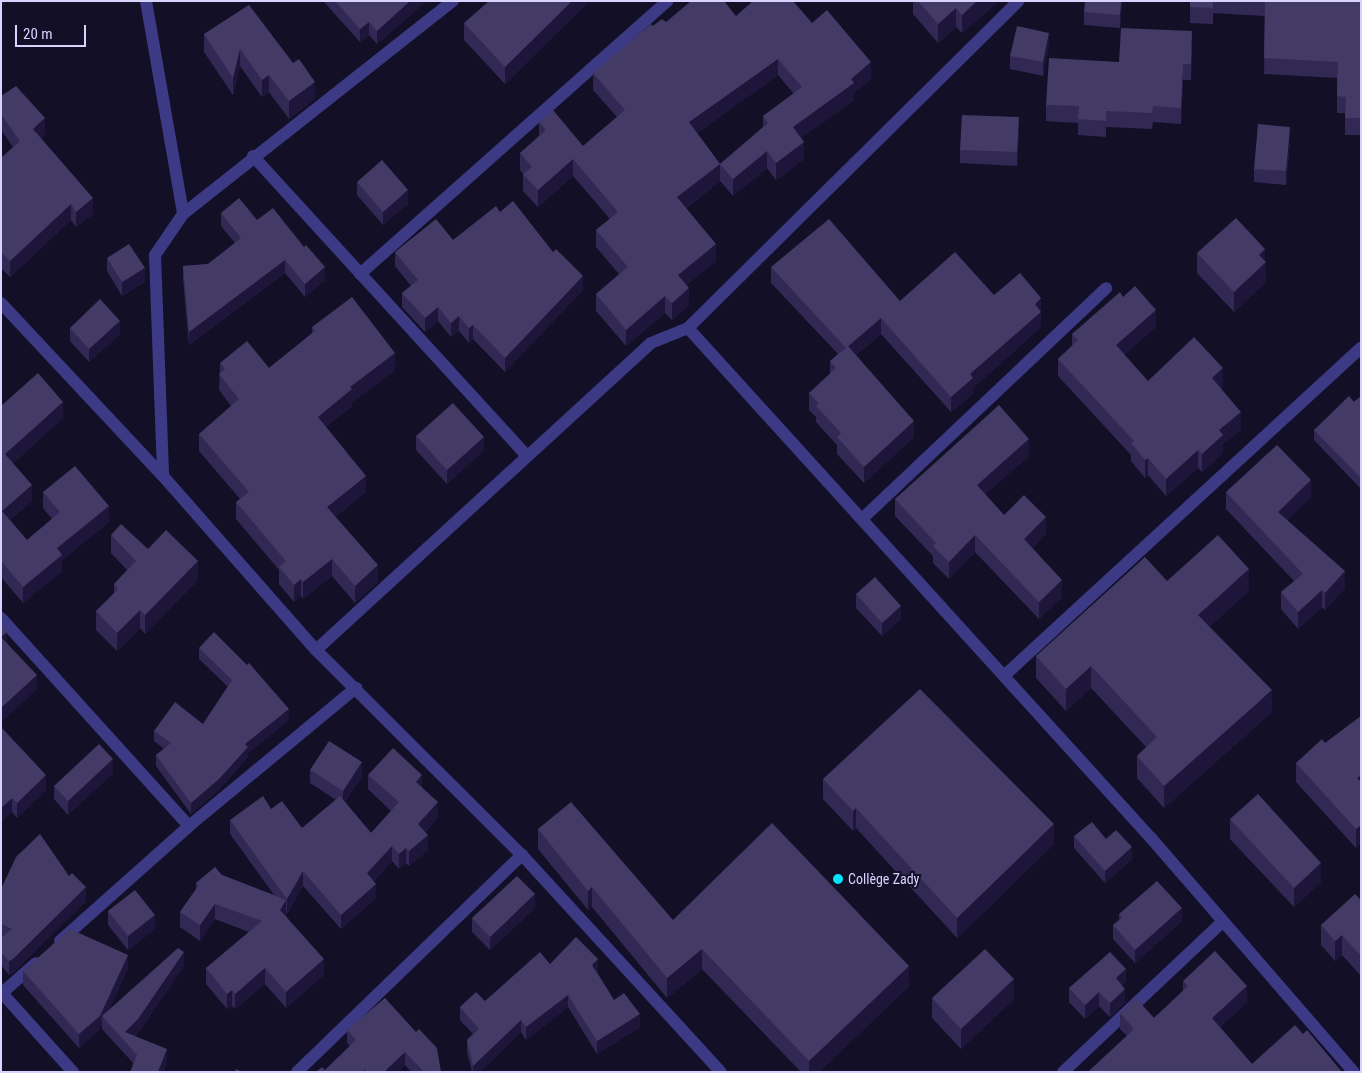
<!DOCTYPE html>
<meta charset="utf-8">
<style>
body{margin:0}
#map{position:relative;width:1362px;height:1073px;overflow:hidden;background:#130f26;font-family:"Roboto Condensed",sans-serif}
div>[style]{position:absolute}
.minor>*{height:12px;margin:-6px;padding:0 6px;transform-origin:6px;border-radius:6px;background:#3d3a85}
.wall>*{inset:0;background:#312854}
.shaded-wall>*{inset:0;background:#1d163a}
.building>*{inset:0;background:#433a66}
.dots>*{width:14px;height:14px;translate:-50% -50%;box-sizing:border-box;border:2px solid #130f26;border-radius:50%}
span{translate:-50% -50%;white-space:nowrap;text-align:center;line-height:1.15;-webkit-text-stroke:4px #130f26;paint-order:stroke}
.poi-label{font-size:14px;color:#d9d4ff}
.left{translate:0 -50%;text-align:left}
.frame{position:absolute;inset:0;border:2px solid #d9d4ff;pointer-events:none}
.scale{position:absolute;left:15px;top:25px;width:71px;height:22px;box-sizing:border-box;border:2px solid #d9d4ff;border-top:0;padding-left:6px;font-size:15px;line-height:18px;white-space:nowrap;color:#d9d4ff;-webkit-text-stroke:4px #130f26;paint-order:stroke}
</style>
<div id="map">
<div class="minor">
<i style="left:146px;top:1px;width:216px;rotate:80.1deg"></i>
<i style="left:183px;top:214px;width:50px;rotate:124.3deg"></i>
<i style="left:155px;top:255px;width:221px;rotate:87.9deg"></i>
<i style="left:253px;top:156px;width:405px;rotate:47.6deg"></i>
<i style="left:183px;top:214px;width:344px;rotate:-38.3deg"></i>
<i style="left:360px;top:274px;width:411px;rotate:-41.6deg"></i>
<i style="left:1px;top:303px;width:237px;rotate:46.9deg"></i>
<i style="left:163px;top:476px;width:232px;rotate:48.7deg"></i>
<i style="left:316px;top:650px;width:291px;rotate:44.9deg"></i>
<i style="left:522px;top:855px;width:294px;rotate:47.5deg"></i>
<i style="left:688px;top:328px;width:689px;rotate:47.77deg"></i>
<i style="left:1151px;top:838px;width:310px;rotate:49.1deg"></i>
<i style="left:862px;top:519px;width:336px;rotate:-43.4deg"></i>
<i style="left:1px;top:618px;width:280px;rotate:47.9deg"></i>
<i style="left:316px;top:650px;width:454px;rotate:-42.5deg"></i>
<i style="left:651px;top:343px;width:40px;rotate:-22deg"></i>
<i style="left:688px;top:328px;width:465px;rotate:-44.7deg"></i>
<i style="left:1004px;top:676px;width:485px;rotate:-42.6deg"></i>
<i style="left:60px;top:941px;width:173px;rotate:-41.7deg"></i>
<i style="left:189px;top:826px;width:217px;rotate:-39.6deg"></i>
<i style="left:1px;top:992px;width:108px;rotate:48deg"></i>
<i style="left:2px;top:993px;width:45px;rotate:-41.4deg"></i>
<i style="left:297px;top:1072px;width:313px;rotate:-44deg"></i>
<i style="left:1063px;top:1072px;width:219px;rotate:-43.3deg"></i>
</div>
<div class="wall">
<i style="clip-path:polygon(323px 1px,425px 1px,425px 2px,377px 44px,369px 35px,360px 42px)"></i>
<i style="clip-path:polygon(589px 1px,505px 84px,464px 40px,464px 23px)"></i>
<i style="clip-path:polygon(913px 1px,996px 1px,996px 4px,962px 33px,956px 27px,938px 43px,913px 14px)"></i>
<i style="clip-path:polygon(1122px 1px,1120px 28px,1084px 25px,1084px 12px)"></i>
<i style="clip-path:polygon(1190px 1px,1361px 1px,1361px 135px,1345px 135px,1345px 113px,1337px 113px,1337px 78px,1264px 74px,1265px 16px,1213px 13px,1213px 24px,1190px 23px)"></i>
<i style="clip-path:polygon(249px 5px,315px 99px,289px 119px,269px 92px,262px 97px,240px 66px,233px 95px,204px 52px,204px 34px)"></i>
<i style="clip-path:polygon(evenodd,736px 16px,812px 23px,871px 79px,854px 93px,854px 100px,801px 138px,804px 159px,776px 180px,767px 168px,733px 196px,720px 181px,686px 208px,716px 261px,686px 285px,689px 305px,672px 320px,665px 313px,626px 346px,596px 311px,596px 294px,619px 274px,596px 247px,596px 230px,610px 219px,573px 176px,538px 207px,523px 191px,523px 174px,520px 170px,520px 153px,539px 136px,539px 122px,583px 146px,617px 117px,593px 90px,593px 73px,653px 26px,666px 22px,736px 16px,778px 75px,794px 94px,763px 116px,763px 127px,720px 164px,697px 133px,778px 75px)"></i>
<i style="clip-path:polygon(1049px 46px,1043px 76px,1010px 69px,1010px 56px)"></i>
<i style="clip-path:polygon(1192px 47px,1191px 80px,1183px 80px,1181px 124px,1153px 122px,1152px 129px,1106px 127px,1106px 137px,1078px 135px,1078px 123px,1046px 121px,1046px 105px)"></i>
<i style="clip-path:polygon(1px 96px,45px 134px,41px 138px,93px 214px,76px 227px,71px 220px,10px 277px,1px 268px,1px 158px,13px 147px,1px 130px)"></i>
<i style="clip-path:polygon(1019px 131px,1017px 166px,960px 163px,960px 150px)"></i>
<i style="clip-path:polygon(1290px 141px,1286px 185px,1254px 182px,1254px 169px)"></i>
<i style="clip-path:polygon(357px 182px,408px 204px,383px 225px,357px 195px)"></i>
<i style="clip-path:polygon(500px 212px,583px 290px,505px 372px,473px 339px,469px 343px,459px 331px,451px 337px,438px 321px,425px 332px,402px 307px,402px 293px,411px 286px,395px 266px,395px 252px,453px 240px)"></i>
<i style="clip-path:polygon(221px 213px,257px 220px,325px 280px,305px 297px,285px 273px,189px 345px,183px 279px,183px 266px,208px 264px,235px 243px,221px 226px)"></i>
<i style="clip-path:polygon(1197px 253px,1265px 262px,1266px 282px,1234px 312px,1197px 273px)"></i>
<i style="clip-path:polygon(107px 258px,145px 282px,122px 296px,107px 271px)"></i>
<i style="clip-path:polygon(771px 267px,900px 301px,994px 295px,1041px 298px,1041px 327px,973px 388px,973px 394px,951px 412px,881px 334px,856px 355px,914px 437px,864px 483px,837px 454px,837px 445px,816px 422px,816px 417px,809px 410px,809px 393px,830px 374px,830px 361px,838px 354px,771px 283px)"></i>
<i style="clip-path:polygon(1123px 297px,1156px 327px,1124px 355px,1148px 381px,1223px 386px,1221px 388px,1241px 430px,1223px 444px,1223px 453px,1202px 472px,1198px 468px,1166px 496px,1148px 475px,1145px 478px,1131px 461px,1131px 455px,1058px 376px,1058px 359px,1072px 346px,1072px 334px)"></i>
<i style="clip-path:polygon(312px 327px,395px 370px,352px 402px,352px 406px,326px 427px,366px 492px,335px 517px,378px 582px,355px 603px,332px 576px,303px 599px,301px 596px,294px 602px,279px 584px,279px 570px,236px 519px,236px 502px,240px 499px,199px 451px,199px 434px,231px 406px,219px 390px,220px 363px,269px 368px,312px 333px)"></i>
<i style="clip-path:polygon(70px 328px,120px 334px,89px 362px,70px 341px)"></i>
<i style="clip-path:polygon(1361px 396px,1361px 489px,1314px 440px,1314px 430px,1354px 402px)"></i>
<i style="clip-path:polygon(1px 406px,63px 418px,13px 463px,32px 501px,10px 520px,27px 540px,52px 519px,43px 508px,43px 492px,109px 522px,62px 560px,62px 571px,23px 603px,1px 577px)"></i>
<i style="clip-path:polygon(416px 436px,484px 450px,447px 484px,416px 450px)"></i>
<i style="clip-path:polygon(1029px 456px,985px 494px,1004px 515px,1046px 534px,1032px 548px,1062px 597px,1039px 619px,975px 552px,949px 579px,933px 563px,933px 556px,895px 516px,895px 499px)"></i>
<i style="clip-path:polygon(1226px 492px,1311px 497px,1287px 520px,1345px 588px,1325px 610px,1322px 607px,1298px 629px,1281px 609px,1281px 592px,1294px 581px,1226px 509px)"></i>
<i style="clip-path:polygon(111px 535px,148px 549px,198px 580px,145px 634px,140px 628px,117px 651px,96px 630px,96px 611px,114px 594px,114px 584px,127px 570px,111px 553px)"></i>
<i style="clip-path:polygon(1167px 581px,1249px 591px,1209px 627px,1272px 712px,1164px 808px,1137px 778px,1137px 756px,1146px 747px,1091px 688px,1066px 711px,1036px 678px,1036px 656px)"></i>
<i style="clip-path:polygon(856px 594px,901px 619px,882px 636px,856px 608px)"></i>
<i style="clip-path:polygon(199px 648px,289px 720px,248px 753px,248px 757px,219px 790px,191px 814px,156px 766px,156px 755px,164px 749px,154px 741px,154px 731px,203px 724px,228px 687px,199px 659px)"></i>
<i style="clip-path:polygon(1361px 716px,1361px 844px,1356px 848px,1296px 782px,1296px 763px,1325px 743px)"></i>
<i style="clip-path:polygon(1px 727px,46px 790px,17px 818px,12px 812px,1px 822px)"></i>
<i style="clip-path:polygon(310px 770px,362px 776px,345px 802px,371px 833px,391px 811px,368px 789px,368px 775px,422px 787px,438px 817px,425px 832px,428px 850px,409px 866px,406px 863px,399px 869px,392px 861px,374px 881px,376px 898px,341px 929px,303px 886px,287px 914px,286px 912px,286px 916px,324px 975px,286px 1008px,265px 984px,235px 1009px,232px 1006px,227px 1009px,206px 984px,206px 968px,249px 932px,215px 919px,200px 941px,180px 927px,180px 912px,196px 890px,196px 883px,222px 875px,274px 895px,230px 834px,230px 820px,271px 809px,302px 828px,336px 800px,310px 783px)"></i>
<i style="clip-path:polygon(113px 773px,68px 815px,54px 799px,54px 786px)"></i>
<i style="clip-path:polygon(823px 779px,1054px 844px,957px 938px,856px 828px,853px 831px,823px 799px)"></i>
<i style="clip-path:polygon(1230px 819px,1321px 882px,1294px 907px,1230px 839px)"></i>
<i style="clip-path:polygon(538px 829px,673px 920px,909px 986px,819px 1072px,801px 1072px,702px 969px,667px 998px,592px 907px,588px 910px,538px 849px)"></i>
<i style="clip-path:polygon(1074px 836px,1106px 839px,1132px 859px,1105px 883px,1074px 848px)"></i>
<i style="clip-path:polygon(1px 889px,86px 901px,13px 973px,9px 975px,1px 965px)"></i>
<i style="clip-path:polygon(1361px 900px,1361px 976px,1342px 955px,1335px 961px,1321px 945px,1321px 925px)"></i>
<i style="clip-path:polygon(535px 908px,490px 950px,472px 932px,472px 918px)"></i>
<i style="clip-path:polygon(108px 911px,155px 929px,128px 950px,108px 925px)"></i>
<i style="clip-path:polygon(1119px 914px,1182px 921px,1135px 963px,1113px 939px,1113px 925px,1119px 920px)"></i>
<i style="clip-path:polygon(550px 964px,598px 971px,597px 972px,614px 1000px,640px 1027px,597px 1054px,568px 1007px,526px 1040px,521px 1032px,480px 1072px,472px 1072px,467px 1052px,467px 1040px,473px 1034px,460px 1020px,460px 1007px,485px 1001px)"></i>
<i style="clip-path:polygon(184px 966px,138px 1033px,135px 1036px,167px 1063px,134px 1064px,102px 1029px,102px 1025px,100px 1029px,79px 1048px,23px 985px,23px 971px,128px 968px,109px 1010px)"></i>
<i style="clip-path:polygon(1183px 981px,1247px 1002px,1220px 1027px,1252px 1064px,1303px 1034px,1342px 1072px,1088px 1072px,1127px 1036px,1120px 1029px,1120px 1013px,1154px 1018px,1183px 991px)"></i>
<i style="clip-path:polygon(1126px 982px,1122px 985px,1125px 1002px,1110px 1017px,1099px 1006px,1085px 1019px,1069px 1002px,1069px 988px)"></i>
<i style="clip-path:polygon(385px 998px,441px 1072px,411px 1072px,405px 1065px,398px 1072px,316px 1072px,325px 1070px,350px 1046px,347px 1043px,347px 1030px)"></i>
<i style="clip-path:polygon(932px 998px,1014px 999px,961px 1049px,932px 1018px)"></i>
</div>
<div class="shaded-wall">
<i style="clip-path:polygon(1px 1px,7px 1px,1px 7px)"></i>
<i style="clip-path:polygon(410px 1px,425px 2px,377px 44px,377px 31px)"></i>
<i style="clip-path:polygon(572px 1px,589px 1px,589px 2px,505px 84px,505px 67px)"></i>
<i style="clip-path:polygon(977px 1px,996px 1px,996px 4px,962px 33px,962px 15px)"></i>
<i style="clip-path:polygon(1121px 1px,1122px 1px,1120px 28px,1120px 15px)"></i>
<i style="clip-path:polygon(956px 8px,956px 27px,938px 43px,938px 24px)"></i>
<i style="clip-path:polygon(369px 22px,369px 35px,360px 42px,360px 29px)"></i>
<i style="clip-path:polygon(1192px 31px,1192px 47px,1191px 80px,1191px 64px)"></i>
<i style="clip-path:polygon(1049px 33px,1049px 46px,1043px 76px,1043px 62px)"></i>
<i style="clip-path:polygon(240px 49px,240px 66px,233px 95px,233px 78px)"></i>
<i style="clip-path:polygon(778px 59px,778px 75px,689px 139px,689px 122px)"></i>
<i style="clip-path:polygon(871px 62px,871px 79px,854px 93px,854px 100px,793px 144px,793px 127px)"></i>
<i style="clip-path:polygon(1183px 64px,1183px 80px,1181px 124px,1181px 108px)"></i>
<i style="clip-path:polygon(269px 75px,269px 92px,262px 97px,262px 80px)"></i>
<i style="clip-path:polygon(315px 82px,315px 99px,289px 119px,289px 101px)"></i>
<i style="clip-path:polygon(1019px 117px,1019px 131px,1017px 166px,1017px 152px)"></i>
<i style="clip-path:polygon(45px 118px,45px 134px,33px 144px,33px 129px)"></i>
<i style="clip-path:polygon(1290px 127px,1290px 141px,1286px 185px,1286px 171px)"></i>
<i style="clip-path:polygon(804px 142px,804px 159px,776px 180px,776px 163px)"></i>
<i style="clip-path:polygon(767px 151px,767px 168px,733px 196px,733px 179px)"></i>
<i style="clip-path:polygon(573px 159px,573px 176px,538px 207px,538px 190px)"></i>
<i style="clip-path:polygon(720px 164px,720px 181px,677px 214px,677px 197px)"></i>
<i style="clip-path:polygon(408px 190px,408px 204px,383px 225px,383px 212px)"></i>
<i style="clip-path:polygon(93px 198px,93px 214px,76px 227px,76px 212px)"></i>
<i style="clip-path:polygon(71px 204px,71px 220px,10px 277px,10px 261px)"></i>
<i style="clip-path:polygon(716px 244px,716px 261px,678px 292px,678px 275px)"></i>
<i style="clip-path:polygon(1265px 249px,1266px 282px,1234px 312px,1234px 292px,1259px 255px)"></i>
<i style="clip-path:polygon(285px 260px,285px 273px,189px 345px,189px 332px)"></i>
<i style="clip-path:polygon(325px 267px,325px 280px,305px 297px,305px 284px)"></i>
<i style="clip-path:polygon(145px 268px,145px 282px,122px 296px,122px 282px)"></i>
<i style="clip-path:polygon(583px 276px,583px 290px,505px 372px,505px 358px)"></i>
<i style="clip-path:polygon(689px 288px,689px 305px,672px 320px,672px 303px)"></i>
<i style="clip-path:polygon(665px 296px,665px 313px,626px 346px,626px 330px)"></i>
<i style="clip-path:polygon(1041px 298px,1041px 327px,973px 388px,973px 394px,951px 412px,951px 397px,970px 374px,1035px 304px)"></i>
<i style="clip-path:polygon(438px 307px,438px 321px,425px 332px,425px 318px)"></i>
<i style="clip-path:polygon(1156px 310px,1156px 327px,1116px 363px,1116px 345px)"></i>
<i style="clip-path:polygon(459px 316px,459px 331px,451px 337px,451px 323px)"></i>
<i style="clip-path:polygon(881px 318px,881px 334px,846px 363px,846px 348px)"></i>
<i style="clip-path:polygon(120px 321px,120px 334px,89px 362px,89px 349px)"></i>
<i style="clip-path:polygon(473px 325px,473px 339px,469px 343px,469px 328px)"></i>
<i style="clip-path:polygon(395px 353px,395px 370px,352px 402px,352px 406px,318px 433px,318px 417px,350px 387px)"></i>
<i style="clip-path:polygon(1223px 368px,1223px 386px,1212px 396px,1212px 378px)"></i>
<i style="clip-path:polygon(63px 402px,63px 418px,5px 470px,5px 454px)"></i>
<i style="clip-path:polygon(1241px 412px,1241px 430px,1223px 444px,1223px 453px,1202px 472px,1202px 454px,1219px 430px)"></i>
<i style="clip-path:polygon(914px 421px,914px 437px,864px 483px,864px 467px)"></i>
<i style="clip-path:polygon(484px 437px,484px 450px,447px 484px,447px 470px)"></i>
<i style="clip-path:polygon(1029px 439px,1029px 456px,977px 502px,977px 485px)"></i>
<i style="clip-path:polygon(1198px 450px,1198px 468px,1166px 496px,1166px 479px)"></i>
<i style="clip-path:polygon(1148px 458px,1148px 475px,1145px 478px,1145px 460px)"></i>
<i style="clip-path:polygon(366px 476px,366px 492px,327px 524px,327px 507px)"></i>
<i style="clip-path:polygon(1311px 480px,1311px 497px,1278px 529px,1278px 512px)"></i>
<i style="clip-path:polygon(32px 485px,32px 501px,2px 527px,2px 511px)"></i>
<i style="clip-path:polygon(109px 506px,109px 522px,62px 560px,62px 571px,23px 603px,23px 587px,57px 548px)"></i>
<i style="clip-path:polygon(1046px 517px,1046px 534px,1024px 556px,1024px 539px)"></i>
<i style="clip-path:polygon(975px 535px,975px 552px,949px 579px,949px 562px)"></i>
<i style="clip-path:polygon(332px 559px,332px 576px,303px 599px,303px 582px)"></i>
<i style="clip-path:polygon(198px 561px,198px 580px,145px 634px,145px 615px)"></i>
<i style="clip-path:polygon(378px 565px,378px 582px,355px 603px,355px 586px)"></i>
<i style="clip-path:polygon(1249px 569px,1249px 591px,1198px 637px,1198px 615px)"></i>
<i style="clip-path:polygon(1345px 571px,1345px 588px,1325px 610px,1325px 593px)"></i>
<i style="clip-path:polygon(301px 579px,301px 596px,294px 602px,294px 585px)"></i>
<i style="clip-path:polygon(1062px 580px,1062px 597px,1039px 619px,1039px 602px)"></i>
<i style="clip-path:polygon(1322px 590px,1322px 607px,1298px 629px,1298px 612px)"></i>
<i style="clip-path:polygon(901px 606px,901px 619px,882px 636px,882px 623px)"></i>
<i style="clip-path:polygon(140px 610px,140px 628px,117px 651px,117px 633px)"></i>
<i style="clip-path:polygon(7px 632px,7px 646px,1px 637px)"></i>
<i style="clip-path:polygon(1091px 666px,1091px 688px,1066px 711px,1066px 689px)"></i>
<i style="clip-path:polygon(37px 675px,37px 689px,1px 723px,1px 708px)"></i>
<i style="clip-path:polygon(1272px 690px,1272px 712px,1164px 808px,1164px 786px)"></i>
<i style="clip-path:polygon(289px 709px,289px 720px,248px 753px,248px 757px,219px 790px,191px 814px,191px 803px,245px 744px)"></i>
<i style="clip-path:polygon(113px 759px,113px 773px,68px 815px,68px 801px)"></i>
<i style="clip-path:polygon(362px 762px,362px 776px,343px 805px,343px 791px)"></i>
<i style="clip-path:polygon(46px 775px,46px 790px,17px 818px,17px 803px)"></i>
<i style="clip-path:polygon(422px 775px,422px 789px,416px 782px)"></i>
<i style="clip-path:polygon(1361px 775px,1361px 793px,1357px 778px)"></i>
<i style="clip-path:polygon(12px 798px,12px 812px,1px 822px,1px 808px)"></i>
<i style="clip-path:polygon(438px 802px,438px 817px,418px 839px,418px 824px)"></i>
<i style="clip-path:polygon(856px 808px,856px 828px,853px 831px,853px 811px)"></i>
<i style="clip-path:polygon(1054px 824px,1054px 844px,957px 938px,957px 918px)"></i>
<i style="clip-path:polygon(1361px 825px,1361px 844px,1356px 848px,1356px 829px)"></i>
<i style="clip-path:polygon(428px 835px,428px 850px,409px 866px,409px 851px)"></i>
<i style="clip-path:polygon(392px 846px,392px 861px,367px 888px,367px 873px)"></i>
<i style="clip-path:polygon(1132px 847px,1132px 859px,1105px 883px,1105px 871px)"></i>
<i style="clip-path:polygon(406px 848px,406px 863px,399px 869px,399px 854px)"></i>
<i style="clip-path:polygon(1321px 863px,1321px 882px,1294px 907px,1294px 888px)"></i>
<i style="clip-path:polygon(303px 871px,303px 886px,287px 914px,287px 899px)"></i>
<i style="clip-path:polygon(376px 884px,376px 898px,341px 929px,341px 915px)"></i>
<i style="clip-path:polygon(86px 887px,86px 901px,13px 973px,9px 975px,9px 961px)"></i>
<i style="clip-path:polygon(592px 887px,592px 907px,588px 910px,588px 891px)"></i>
<i style="clip-path:polygon(535px 894px,535px 908px,490px 950px,490px 937px)"></i>
<i style="clip-path:polygon(286px 900px,286px 915px,280px 925px,280px 910px)"></i>
<i style="clip-path:polygon(215px 904px,215px 919px,200px 941px,200px 925px)"></i>
<i style="clip-path:polygon(1182px 908px,1182px 921px,1135px 963px,1135px 950px)"></i>
<i style="clip-path:polygon(155px 915px,155px 929px,128px 950px,128px 936px)"></i>
<i style="clip-path:polygon(1342px 935px,1342px 955px,1335px 961px,1335px 941px)"></i>
<i style="clip-path:polygon(702px 949px,702px 969px,667px 998px,667px 978px)"></i>
<i style="clip-path:polygon(184px 952px,184px 966px,138px 1033px,127px 1043px,125px 1032px)"></i>
<i style="clip-path:polygon(128px 955px,128px 968px,105px 1019px,102px 1016px,102px 1025px,100px 1029px,79px 1048px,79px 1034px)"></i>
<i style="clip-path:polygon(324px 959px,324px 975px,286px 1008px,286px 992px)"></i>
<i style="clip-path:polygon(598px 959px,598px 971px,592px 977px,592px 965px)"></i>
<i style="clip-path:polygon(909px 966px,909px 986px,819px 1072px,809px 1072px,809px 1061px)"></i>
<i style="clip-path:polygon(265px 968px,265px 984px,235px 1009px,235px 994px)"></i>
<i style="clip-path:polygon(1126px 969px,1126px 982px,1116px 991px,1116px 978px)"></i>
<i style="clip-path:polygon(1014px 979px,1014px 999px,961px 1049px,961px 1029px)"></i>
<i style="clip-path:polygon(1247px 986px,1247px 1002px,1212px 1034px,1212px 1018px)"></i>
<i style="clip-path:polygon(1125px 989px,1125px 1002px,1110px 1017px,1110px 1003px)"></i>
<i style="clip-path:polygon(232px 990px,232px 1006px,227px 1009px,227px 994px)"></i>
<i style="clip-path:polygon(1099px 992px,1099px 1006px,1085px 1019px,1085px 1005px)"></i>
<i style="clip-path:polygon(568px 995px,568px 1007px,526px 1040px,526px 1027px)"></i>
<i style="clip-path:polygon(640px 1014px,640px 1027px,597px 1054px,597px 1041px)"></i>
<i style="clip-path:polygon(521px 1020px,521px 1032px,480px 1072px,473px 1072px,473px 1066px)"></i>
<i style="clip-path:polygon(167px 1049px,167px 1063px,164px 1072px,158px 1072px)"></i>
<i style="clip-path:polygon(405px 1052px,405px 1065px,398px 1072px,384px 1072px)"></i>
</div>
<div class="building">
<i style="clip-path:polygon(335px 1px,410px 1px,377px 31px,369px 22px,360px 29px)"></i>
<i style="clip-path:polygon(489px 1px,572px 1px,505px 67px,464px 23px)"></i>
<i style="clip-path:polygon(evenodd,691px 1px,724px 1px,736px 16px,753px 1px,793px 1px,812px 23px,827px 10px,871px 62px,851px 79px,854px 83px,793px 127px,804px 142px,776px 163px,767px 151px,733px 179px,720px 164px,677px 197px,716px 244px,678px 275px,689px 288px,672px 303px,665px 296px,626px 330px,596px 294px,628px 267px,596px 230px,618px 212px,573px 159px,538px 190px,523px 174px,532px 167px,520px 153px,546px 130px,539px 122px,553px 110px,583px 146px,625px 110px,593px 73px,651px 24px,653px 26px,662px 19px,666px 22px,691px 1px,778px 59px,802px 87px,763px 116px,768px 123px,720px 164px,689px 122px,778px 59px)"></i>
<i style="clip-path:polygon(918px 1px,977px 1px,962px 15px,956px 8px,938px 24px)"></i>
<i style="clip-path:polygon(1085px 1px,1121px 1px,1120px 15px,1084px 12px)"></i>
<i style="clip-path:polygon(1190px 1px,1213px 1px,1213px 8px,1190px 7px)"></i>
<i style="clip-path:polygon(1265px 1px,1361px 1px,1361px 118px,1345px 118px,1346px 97px,1337px 96px,1338px 62px,1264px 58px)"></i>
<i style="clip-path:polygon(249px 5px,293px 63px,299px 59px,315px 82px,289px 101px,269px 75px,262px 80px,240px 49px,233px 78px,204px 34px)"></i>
<i style="clip-path:polygon(1017px 26px,1049px 33px,1043px 62px,1010px 56px)"></i>
<i style="clip-path:polygon(1121px 28px,1192px 31px,1191px 64px,1183px 64px,1181px 108px,1153px 106px,1152px 113px,1106px 111px,1106px 121px,1078px 119px,1079px 106px,1046px 105px,1049px 58px,1119px 62px)"></i>
<i style="clip-path:polygon(16px 86px,45px 118px,33px 129px,93px 198px,76px 212px,71px 204px,10px 261px,1px 252px,1px 158px,20px 141px,1px 114px,1px 96px)"></i>
<i style="clip-path:polygon(962px 115px,1019px 117px,1017px 152px,960px 150px)"></i>
<i style="clip-path:polygon(1258px 124px,1290px 127px,1286px 171px,1254px 169px)"></i>
<i style="clip-path:polygon(382px 160px,408px 190px,383px 212px,357px 182px)"></i>
<i style="clip-path:polygon(239px 198px,257px 220px,273px 208px,304px 247px,306px 245px,325px 267px,305px 284px,285px 260px,189px 332px,183px 266px,208px 264px,241px 238px,221px 213px)"></i>
<i style="clip-path:polygon(513px 201px,553px 252px,556px 249px,583px 276px,505px 358px,473px 325px,469px 328px,459px 316px,451px 323px,438px 307px,425px 318px,402px 293px,418px 280px,395px 252px,436px 219px,453px 240px,496px 206px,500px 212px)"></i>
<i style="clip-path:polygon(1236px 218px,1265px 249px,1259px 255px,1266px 262px,1234px 292px,1197px 253px)"></i>
<i style="clip-path:polygon(829px 219px,900px 301px,955px 252px,994px 295px,1020px 273px,1041px 298px,1035px 304px,1041px 312px,970px 374px,973px 378px,951px 397px,881px 318px,846px 348px,771px 267px)"></i>
<i style="clip-path:polygon(129px 244px,145px 268px,122px 282px,107px 258px)"></i>
<i style="clip-path:polygon(1135px 286px,1156px 310px,1116px 345px,1148px 381px,1194px 337px,1223px 368px,1212px 378px,1241px 412px,1219px 430px,1223px 435px,1202px 454px,1198px 450px,1166px 479px,1148px 458px,1145px 460px,1131px 443px,1134px 441px,1058px 359px,1078px 340px,1072px 334px,1120px 292px,1123px 297px)"></i>
<i style="clip-path:polygon(352px 297px,395px 353px,350px 387px,352px 389px,318px 417px,366px 476px,327px 507px,378px 565px,355px 586px,332px 559px,303px 582px,301px 579px,294px 585px,279px 567px,286px 561px,236px 502px,249px 492px,199px 434px,239px 399px,219px 374px,225px 369px,220px 363px,247px 341px,269px 368px,315px 331px,312px 327px)"></i>
<i style="clip-path:polygon(100px 299px,120px 321px,89px 349px,70px 328px)"></i>
<i style="clip-path:polygon(848px 346px,914px 421px,864px 467px,837px 437px,841px 433px,816px 406px,819px 404px,809px 393px,836px 368px,830px 361px)"></i>
<i style="clip-path:polygon(38px 373px,63px 402px,5px 454px,32px 485px,2px 511px,27px 540px,60px 512px,43px 492px,75px 466px,109px 506px,57px 548px,62px 555px,23px 587px,1px 561px,1px 406px)"></i>
<i style="clip-path:polygon(1349px 396px,1354px 402px,1361px 396px,1361px 478px,1314px 430px)"></i>
<i style="clip-path:polygon(453px 403px,484px 437px,447px 470px,416px 436px)"></i>
<i style="clip-path:polygon(999px 405px,1029px 439px,977px 485px,1004px 515px,1024px 495px,1046px 517px,1024px 539px,1062px 580px,1039px 602px,975px 535px,949px 562px,933px 546px,936px 543px,895px 499px)"></i>
<i style="clip-path:polygon(1277px 445px,1311px 480px,1278px 512px,1345px 571px,1325px 593px,1322px 590px,1298px 612px,1281px 592px,1303px 574px,1226px 492px)"></i>
<i style="clip-path:polygon(121px 524px,148px 549px,166px 530px,198px 561px,145px 615px,140px 610px,117px 633px,96px 611px,118px 589px,114px 584px,136px 561px,111px 535px)"></i>
<i style="clip-path:polygon(1218px 535px,1249px 569px,1198px 615px,1272px 690px,1164px 786px,1137px 756px,1157px 737px,1091px 666px,1066px 689px,1036px 656px,1145px 557px,1167px 581px)"></i>
<i style="clip-path:polygon(875px 577px,901px 606px,882px 623px,856px 594px)"></i>
<i style="clip-path:polygon(1px 627px,7px 632px,1px 637px,37px 675px,1px 708px)"></i>
<i style="clip-path:polygon(214px 632px,247px 665px,249px 663px,289px 709px,245px 744px,248px 747px,219px 779px,191px 803px,156px 755px,171px 743px,154px 731px,175px 702px,203px 724px,232px 680px,199px 648px)"></i>
<i style="clip-path:polygon(920px 689px,1054px 824px,957px 918px,856px 808px,853px 811px,823px 779px)"></i>
<i style="clip-path:polygon(1361px 716px,1361px 775px,1357px 778px,1361px 782px,1361px 825px,1356px 829px,1296px 763px,1322px 739px,1325px 743px)"></i>
<i style="clip-path:polygon(1px 727px,46px 775px,17px 803px,12px 798px,1px 808px)"></i>
<i style="clip-path:polygon(329px 741px,362px 762px,343px 791px,310px 770px)"></i>
<i style="clip-path:polygon(99px 744px,113px 759px,68px 801px,54px 786px)"></i>
<i style="clip-path:polygon(393px 748px,422px 775px,416px 782px,438px 802px,418px 824px,428px 835px,409px 851px,406px 848px,399px 854px,392px 846px,367px 873px,376px 884px,341px 915px,303px 871px,287px 899px,230px 820px,263px 796px,271px 809px,282px 801px,302px 828px,340px 796px,371px 833px,399px 802px,368px 775px)"></i>
<i style="clip-path:polygon(1258px 794px,1321px 863px,1294px 888px,1230px 819px)"></i>
<i style="clip-path:polygon(571px 802px,673px 920px,772px 823px,909px 966px,809px 1061px,702px 949px,667px 978px,592px 887px,588px 891px,538px 829px)"></i>
<i style="clip-path:polygon(1092px 822px,1106px 839px,1116px 830px,1132px 847px,1105px 871px,1074px 836px)"></i>
<i style="clip-path:polygon(40px 834px,69px 876px,72px 873px,86px 887px,13px 959px,9px 961px,1px 952px,1px 938px,12px 929px,1px 924px,1px 889px,16px 857px)"></i>
<i style="clip-path:polygon(215px 867px,222px 875px,286px 900px,280px 910px,324px 959px,286px 992px,265px 968px,235px 994px,232px 990px,227px 994px,206px 968px,262px 921px,215px 904px,200px 925px,180px 912px,198px 886px,196px 883px)"></i>
<i style="clip-path:polygon(517px 876px,535px 894px,490px 937px,472px 918px)"></i>
<i style="clip-path:polygon(1157px 881px,1182px 908px,1135px 950px,1113px 925px,1122px 918px,1119px 914px)"></i>
<i style="clip-path:polygon(135px 890px,155px 915px,128px 936px,108px 911px)"></i>
<i style="clip-path:polygon(1355px 894px,1361px 900px,1361px 956px,1342px 935px,1335px 941px,1321px 925px)"></i>
<i style="clip-path:polygon(70px 929px,128px 955px,100px 1016px,79px 1034px,23px 971px)"></i>
<i style="clip-path:polygon(576px 937px,598px 959px,592px 965px,614px 1000px,624px 993px,640px 1014px,597px 1041px,568px 995px,526px 1027px,521px 1020px,473px 1066px,467px 1040px,479px 1029px,460px 1007px,476px 992px,485px 1001px,540px 952px,550px 964px)"></i>
<i style="clip-path:polygon(178px 948px,184px 952px,138px 1019px,125px 1032px,167px 1049px,158px 1072px,130px 1072px,137px 1055px,102px 1016px)"></i>
<i style="clip-path:polygon(985px 949px,1014px 979px,961px 1029px,932px 998px)"></i>
<i style="clip-path:polygon(1215px 951px,1247px 986px,1212px 1018px,1252px 1064px,1295px 1025px,1303px 1034px,1307px 1030px,1342px 1072px,1088px 1072px,1134px 1029px,1120px 1013px,1136px 998px,1154px 1018px,1188px 986px,1183px 981px)"></i>
<i style="clip-path:polygon(1110px 952px,1126px 969px,1116px 978px,1125px 989px,1110px 1003px,1099px 992px,1085px 1005px,1069px 988px)"></i>
<i style="clip-path:polygon(385px 998px,416px 1032px,419px 1029px,437px 1048px,441px 1072px,424px 1072px,405px 1052px,384px 1072px,367px 1072px,365px 1069px,362px 1072px,316px 1072px,322px 1067px,325px 1070px,356px 1040px,347px 1030px)"></i>
<i style="clip-path:polygon(236px 1069px,242px 1072px,235px 1072px)"></i>
</div>
<div class="dots">
<i style="left:838px;top:879px;background:#00e5ff"></i>
</div>
<div class="poi-label">
<span class="left" style="left:848px;top:879px">Collège Zady</span>
</div>
<div class="frame"></div>
<div class="scale">20 m</div>
</div>
